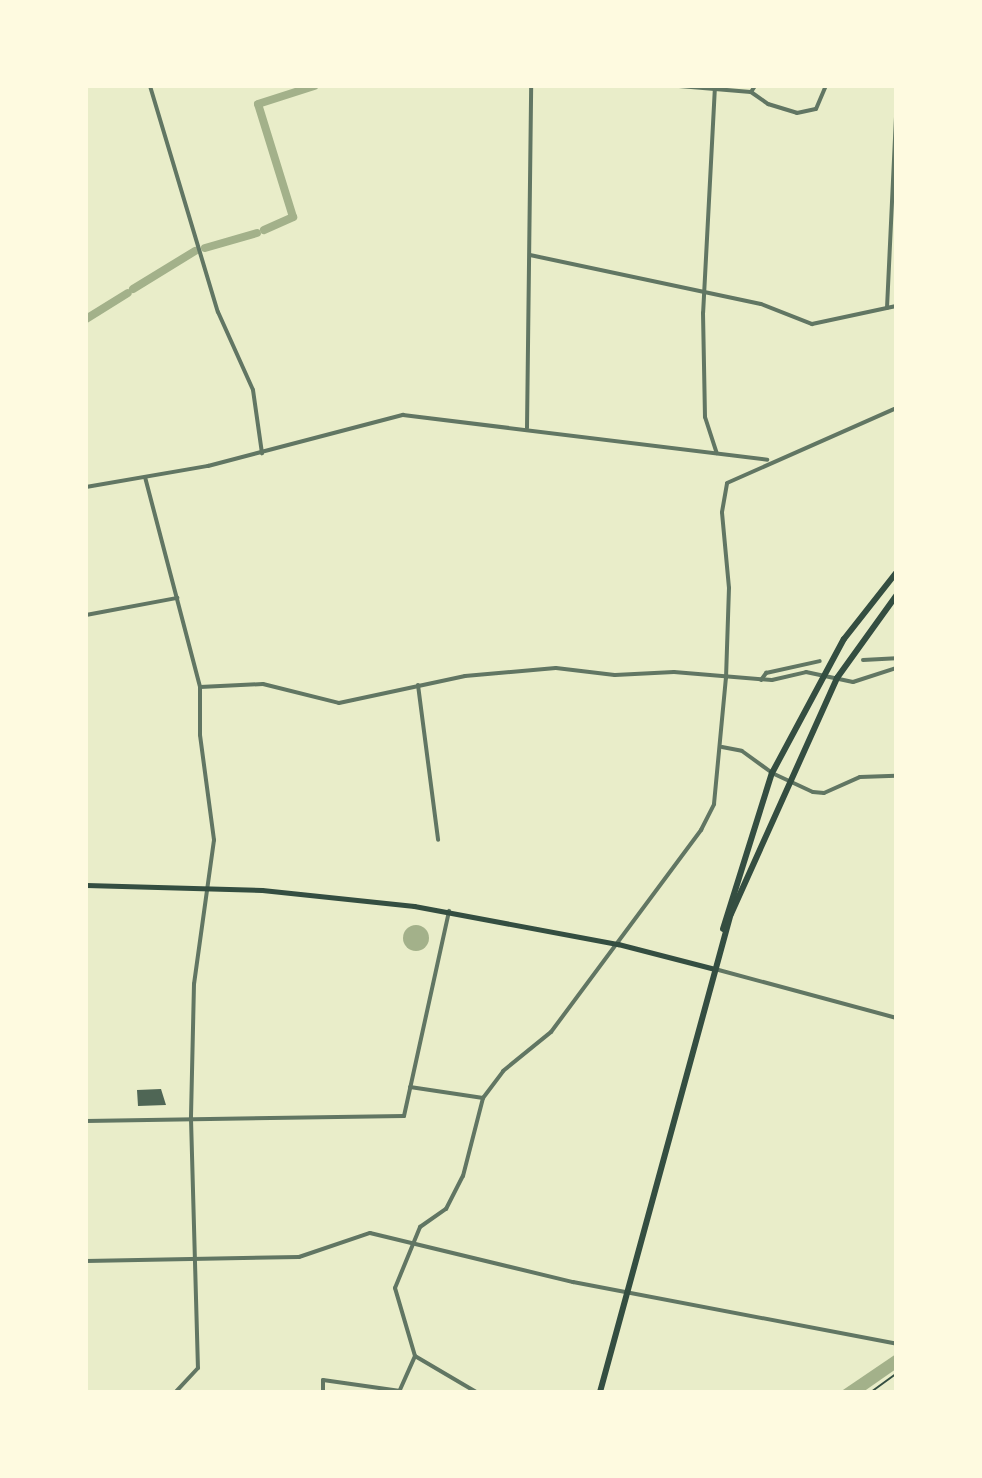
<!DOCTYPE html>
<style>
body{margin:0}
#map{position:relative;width:982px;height:1478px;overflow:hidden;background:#e9edc9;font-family:Mulish,sans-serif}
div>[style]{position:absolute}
.water>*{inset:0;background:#a3b18a}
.round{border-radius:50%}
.canal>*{height:8px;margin:-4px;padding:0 4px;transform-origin:4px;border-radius:4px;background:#a3b18a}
.building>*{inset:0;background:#4f6655}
.path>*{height:2px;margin:-1px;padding:0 1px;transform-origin:1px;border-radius:1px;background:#344e41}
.minor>*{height:4px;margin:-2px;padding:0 2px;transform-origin:2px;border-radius:2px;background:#617663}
.tertiary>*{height:4px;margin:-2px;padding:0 2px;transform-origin:2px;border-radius:2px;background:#617663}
.secondary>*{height:5px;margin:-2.5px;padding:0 2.5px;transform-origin:2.5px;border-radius:2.5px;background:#344e41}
.trunk>*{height:6px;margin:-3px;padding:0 3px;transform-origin:3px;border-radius:3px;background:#344e41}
span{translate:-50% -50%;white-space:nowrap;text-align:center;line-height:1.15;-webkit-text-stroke:8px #fefae0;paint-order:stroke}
.frame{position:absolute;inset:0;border:88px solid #fefae0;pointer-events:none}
</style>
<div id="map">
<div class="water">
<i class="round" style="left:403px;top:925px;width:26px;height:26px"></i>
<i style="clip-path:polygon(896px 1354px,896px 1369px,863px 1392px,840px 1392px)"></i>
</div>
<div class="canal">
<i style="left:264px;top:230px;width:32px;rotate:-24deg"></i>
<i style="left:293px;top:217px;width:118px;rotate:-107.2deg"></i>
<i style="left:258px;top:104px;width:59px;rotate:-17.8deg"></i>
<i style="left:205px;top:248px;width:54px;rotate:-16.1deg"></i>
<i style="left:133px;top:289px;width:73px;rotate:-31.5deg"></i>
<i style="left:86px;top:319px;width:49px;rotate:-31.8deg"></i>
</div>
<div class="building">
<i style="clip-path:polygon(161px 1089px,166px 1105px,138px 1106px,137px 1090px)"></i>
</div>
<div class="path">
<i style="left:871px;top:1392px;width:31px;rotate:-36deg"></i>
</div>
<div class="minor">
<i style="left:150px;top:86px;width:236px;rotate:73.3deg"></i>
<i style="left:218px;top:312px;width:85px;rotate:65.8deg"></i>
<i style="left:253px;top:390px;width:64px;rotate:81.9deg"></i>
<i style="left:679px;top:86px;width:72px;rotate:4.8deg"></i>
<i style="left:715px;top:86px;width:227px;rotate:93deg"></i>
<i style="left:703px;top:313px;width:104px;rotate:88.9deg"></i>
<i style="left:705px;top:417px;width:38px;rotate:72deg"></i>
<i style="left:755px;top:86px;width:7px;rotate:124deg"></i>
<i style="left:751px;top:92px;width:21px;rotate:35deg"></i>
<i style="left:768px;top:104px;width:30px;rotate:17deg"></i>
<i style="left:797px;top:113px;width:19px;rotate:-12deg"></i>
<i style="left:816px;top:109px;width:25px;rotate:-67deg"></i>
<i style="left:530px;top:255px;width:236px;rotate:12deg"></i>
<i style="left:761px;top:304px;width:55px;rotate:21.4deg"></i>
<i style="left:812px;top:324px;width:86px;rotate:-12.1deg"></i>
<i style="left:887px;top:308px;width:193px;rotate:-87.3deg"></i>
<i style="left:527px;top:428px;width:342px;rotate:-89.3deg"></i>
<i style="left:145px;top:477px;width:217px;rotate:75.3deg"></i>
<i style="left:200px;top:687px;width:48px;rotate:90deg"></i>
<i style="left:200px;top:735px;width:106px;rotate:82.4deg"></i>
<i style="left:214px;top:840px;width:145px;rotate:97.9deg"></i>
<i style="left:194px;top:984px;width:135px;rotate:91.3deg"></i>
<i style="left:191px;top:1119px;width:249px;rotate:88.4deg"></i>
<i style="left:198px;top:1368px;width:33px;rotate:133deg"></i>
<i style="left:86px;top:487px;width:124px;rotate:-9.8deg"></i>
<i style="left:208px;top:466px;width:202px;rotate:-14.7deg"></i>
<i style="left:403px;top:415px;width:367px;rotate:7deg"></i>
<i style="left:86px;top:615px;width:93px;rotate:-10.6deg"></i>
<i style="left:863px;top:660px;width:33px;rotate:-3deg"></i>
<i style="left:761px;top:680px;width:9px;rotate:-54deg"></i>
<i style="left:766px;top:673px;width:55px;rotate:-12.5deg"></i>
<i style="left:418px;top:685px;width:156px;rotate:82.6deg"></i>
<i style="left:200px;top:687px;width:63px;rotate:-2.7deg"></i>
<i style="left:263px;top:684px;width:78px;rotate:14deg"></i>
<i style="left:339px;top:703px;width:129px;rotate:-12.1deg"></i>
<i style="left:465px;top:676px;width:91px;rotate:-5deg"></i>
<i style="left:556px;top:668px;width:59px;rotate:6.8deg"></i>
<i style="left:615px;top:675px;width:59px;rotate:-2.9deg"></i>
<i style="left:674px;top:672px;width:98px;rotate:4.7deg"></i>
<i style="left:772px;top:680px;width:35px;rotate:-13deg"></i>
<i style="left:806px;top:672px;width:48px;rotate:12deg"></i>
<i style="left:853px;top:682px;width:45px;rotate:-18deg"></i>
<i style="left:722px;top:747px;width:20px;rotate:11deg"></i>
<i style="left:742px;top:751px;width:37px;rotate:36deg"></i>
<i style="left:772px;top:773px;width:45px;rotate:24.9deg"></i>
<i style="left:813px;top:792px;width:11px;rotate:5deg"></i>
<i style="left:824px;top:793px;width:39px;rotate:-24deg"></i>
<i style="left:860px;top:777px;width:36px;rotate:-2deg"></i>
<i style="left:410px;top:1087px;width:74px;rotate:8.6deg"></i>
<i style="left:86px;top:1121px;width:318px;rotate:-0.9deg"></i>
<i style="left:404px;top:1116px;width:210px;rotate:-77.6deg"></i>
<i style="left:86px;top:1261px;width:213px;rotate:-1.1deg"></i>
<i style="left:299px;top:1257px;width:75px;rotate:-18.7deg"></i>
<i style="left:370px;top:1233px;width:209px;rotate:13.6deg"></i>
<i style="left:573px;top:1282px;width:327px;rotate:10.8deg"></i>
<i style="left:415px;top:1356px;width:71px;rotate:30.5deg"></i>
<i style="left:323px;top:1392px;width:12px;rotate:-90deg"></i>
<i style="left:323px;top:1380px;width:78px;rotate:8.1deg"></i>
<i style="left:399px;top:1392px;width:39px;rotate:-66deg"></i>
<i style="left:415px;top:1356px;width:71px;rotate:-106.4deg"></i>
<i style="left:395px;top:1288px;width:66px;rotate:-67.7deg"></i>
<i style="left:420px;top:1227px;width:32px;rotate:-35deg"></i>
<i style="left:446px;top:1209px;width:37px;rotate:-63deg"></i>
<i style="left:463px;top:1176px;width:81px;rotate:-75.6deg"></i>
<i style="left:483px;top:1098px;width:34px;rotate:-53deg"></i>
<i style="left:503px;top:1071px;width:62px;rotate:-39.1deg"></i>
<i style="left:551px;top:1032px;width:252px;rotate:-53.4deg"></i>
<i style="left:701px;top:830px;width:29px;rotate:-63deg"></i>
<i style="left:714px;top:804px;width:127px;rotate:-84.6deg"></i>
<i style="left:726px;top:678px;width:90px;rotate:-88.1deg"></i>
<i style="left:729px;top:588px;width:76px;rotate:-95.3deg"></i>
<i style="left:722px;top:512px;width:29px;rotate:-80deg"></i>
<i style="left:727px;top:483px;width:185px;rotate:-23.9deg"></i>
</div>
<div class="tertiary">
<i style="left:715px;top:969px;width:188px;rotate:15.1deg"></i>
</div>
<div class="secondary">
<i style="left:86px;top:885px;width:176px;rotate:1.6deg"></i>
<i style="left:262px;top:890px;width:153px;rotate:6deg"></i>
<i style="left:414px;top:906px;width:208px;rotate:10.6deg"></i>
<i style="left:618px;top:944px;width:100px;rotate:14.5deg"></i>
</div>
<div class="trunk">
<i style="left:723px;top:929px;width:164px;rotate:-72.6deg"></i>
<i style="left:772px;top:773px;width:152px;rotate:-61.8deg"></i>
<i style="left:844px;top:639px;width:84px;rotate:-51.8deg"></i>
<i style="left:600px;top:1392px;width:496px;rotate:-74.7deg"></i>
<i style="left:731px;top:914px;width:259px;rotate:-65.8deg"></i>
<i style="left:837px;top:678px;width:101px;rotate:-54.3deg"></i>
</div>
<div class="frame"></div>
</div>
